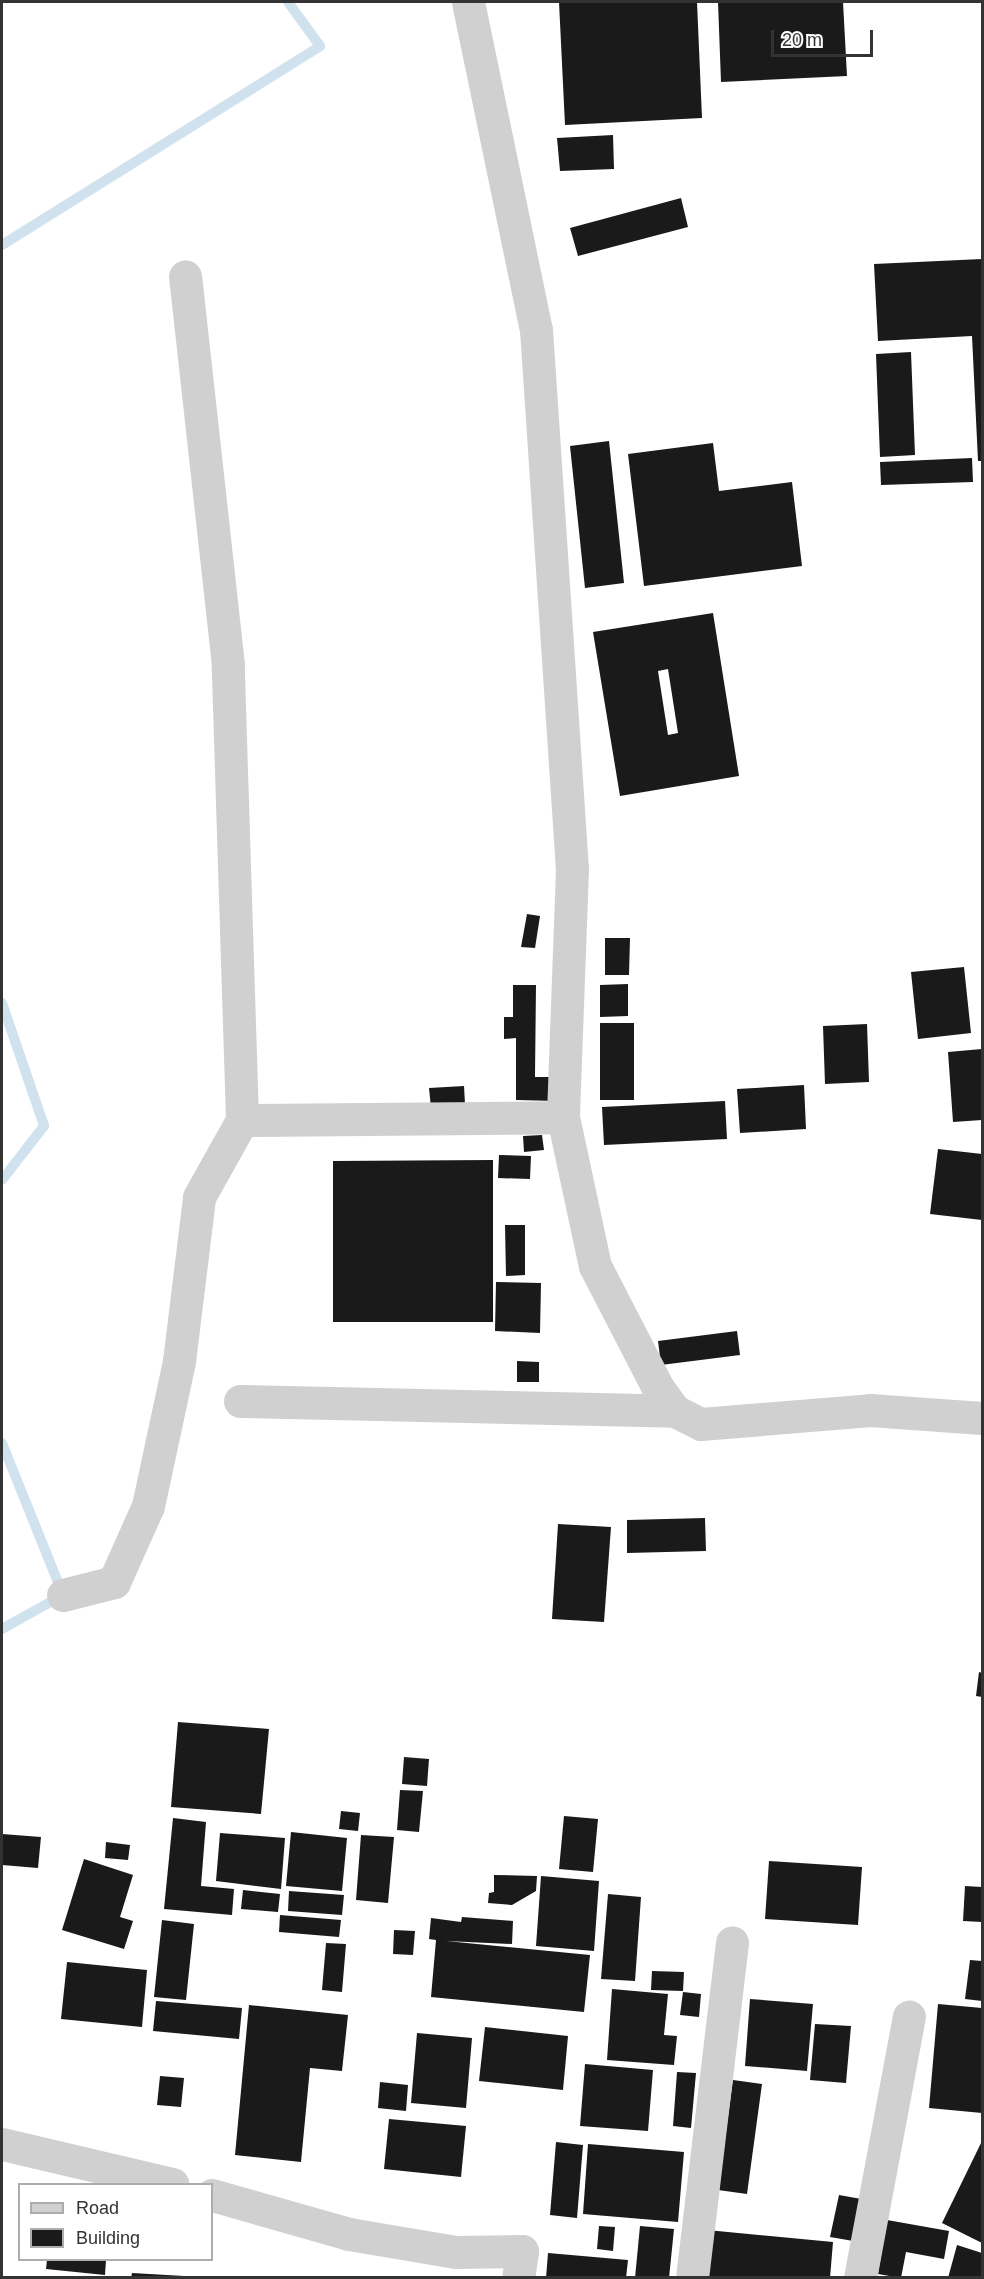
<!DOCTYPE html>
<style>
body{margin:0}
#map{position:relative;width:984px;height:2279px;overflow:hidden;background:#fff;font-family:Arial,sans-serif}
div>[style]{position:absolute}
.stream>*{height:10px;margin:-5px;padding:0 5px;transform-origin:5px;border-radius:5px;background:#cfe2ee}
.building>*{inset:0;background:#1a1a1a}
.minor>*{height:33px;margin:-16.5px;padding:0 16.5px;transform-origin:16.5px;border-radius:16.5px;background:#d0d0d0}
span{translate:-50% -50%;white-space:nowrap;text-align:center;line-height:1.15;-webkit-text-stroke:6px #fff;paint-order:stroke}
.frame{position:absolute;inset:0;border:3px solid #333;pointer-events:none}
.legend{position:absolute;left:18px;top:2183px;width:195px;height:78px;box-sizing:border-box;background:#fff;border:2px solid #adadad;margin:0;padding:8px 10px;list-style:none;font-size:18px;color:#333}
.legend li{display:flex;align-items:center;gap:12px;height:30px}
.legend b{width:30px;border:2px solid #adadad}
.scale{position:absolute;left:771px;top:30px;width:102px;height:27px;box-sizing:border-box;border:3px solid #333;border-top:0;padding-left:8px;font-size:18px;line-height:21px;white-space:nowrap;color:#333;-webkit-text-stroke:4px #fff;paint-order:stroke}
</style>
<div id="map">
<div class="stream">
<i style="left:2px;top:245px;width:375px;rotate:-32deg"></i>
<i style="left:320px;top:46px;width:54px;rotate:-126deg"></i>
<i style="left:2px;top:1003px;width:130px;rotate:71.1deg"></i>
<i style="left:44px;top:1126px;width:68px;rotate:127.9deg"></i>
<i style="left:2px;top:1443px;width:164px;rotate:68.1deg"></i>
<i style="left:63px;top:1595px;width:70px;rotate:150.9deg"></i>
</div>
<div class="building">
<i style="clip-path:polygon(559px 2px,697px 2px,702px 118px,565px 125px)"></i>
<i style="clip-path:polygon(718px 2px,843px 2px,847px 76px,721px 82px)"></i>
<i style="clip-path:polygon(613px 135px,614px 169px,560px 171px,557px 138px)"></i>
<i style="clip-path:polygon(681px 198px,688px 227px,578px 256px,570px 228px)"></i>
<i style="clip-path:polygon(982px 259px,982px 461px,978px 461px,972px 336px,878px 341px,874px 264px)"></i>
<i style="clip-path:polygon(911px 352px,915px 455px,880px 457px,876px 354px)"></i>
<i style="clip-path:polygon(609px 441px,624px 583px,585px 588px,570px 446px)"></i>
<i style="clip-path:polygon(713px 443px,719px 491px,792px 482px,802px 566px,644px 586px,628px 454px)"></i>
<i style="clip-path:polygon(972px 458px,973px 482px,881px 485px,880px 462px)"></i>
<i style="clip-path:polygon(evenodd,713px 613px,739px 776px,620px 796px,593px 632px,713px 613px,668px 669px,678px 733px,668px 735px,658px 671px,668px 669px)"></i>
<i style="clip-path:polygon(527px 914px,540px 916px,535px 948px,521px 947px)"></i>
<i style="clip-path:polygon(605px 938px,630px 938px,629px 975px,605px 975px)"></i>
<i style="clip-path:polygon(964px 967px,971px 1033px,918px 1039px,911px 972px)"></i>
<i style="clip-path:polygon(628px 984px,628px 1016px,600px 1017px,600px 985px)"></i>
<i style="clip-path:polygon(513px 985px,536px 985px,535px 1077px,557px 1077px,557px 1101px,516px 1100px,516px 1038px,504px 1039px,504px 1017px,513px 1017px)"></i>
<i style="clip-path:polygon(600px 1023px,634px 1023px,634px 1100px,600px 1100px)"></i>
<i style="clip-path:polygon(867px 1024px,869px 1082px,825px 1084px,823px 1026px)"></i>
<i style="clip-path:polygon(982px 1049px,982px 1120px,953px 1122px,948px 1052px)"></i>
<i style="clip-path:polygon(804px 1085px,806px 1129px,740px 1133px,737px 1089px)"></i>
<i style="clip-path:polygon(464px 1086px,465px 1104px,431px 1108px,429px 1088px)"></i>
<i style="clip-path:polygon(725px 1101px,727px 1139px,604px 1145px,602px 1107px)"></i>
<i style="clip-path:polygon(542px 1135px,544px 1150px,524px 1152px,523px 1136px)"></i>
<i style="clip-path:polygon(938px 1149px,982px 1154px,982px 1220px,930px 1214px)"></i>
<i style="clip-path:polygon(499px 1155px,531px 1156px,530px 1179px,498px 1178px)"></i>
<i style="clip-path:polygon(493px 1160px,493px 1322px,333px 1322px,333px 1161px)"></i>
<i style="clip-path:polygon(505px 1225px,525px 1225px,525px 1275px,506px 1276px)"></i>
<i style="clip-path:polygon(496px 1282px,541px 1283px,540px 1333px,495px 1331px)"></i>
<i style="clip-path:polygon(737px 1331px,740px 1355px,661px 1365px,658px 1341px)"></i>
<i style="clip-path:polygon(517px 1361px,539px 1362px,539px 1382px,517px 1382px)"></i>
<i style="clip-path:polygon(705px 1518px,706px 1551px,627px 1553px,627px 1520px)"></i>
<i style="clip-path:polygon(558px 1524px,611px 1527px,604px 1622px,552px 1619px)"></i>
<i style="clip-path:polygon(979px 1672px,982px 1673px,982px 1697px,976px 1696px)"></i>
<i style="clip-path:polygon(178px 1722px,269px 1729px,261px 1814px,171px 1807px)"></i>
<i style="clip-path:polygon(404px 1757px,429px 1759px,427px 1786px,402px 1784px)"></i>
<i style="clip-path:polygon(400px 1790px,423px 1791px,419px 1832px,397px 1830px)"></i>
<i style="clip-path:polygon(341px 1811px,360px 1813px,358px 1831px,339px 1829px)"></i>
<i style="clip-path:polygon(564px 1816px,598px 1819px,593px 1872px,559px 1869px)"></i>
<i style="clip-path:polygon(173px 1818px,206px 1822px,201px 1886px,234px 1889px,232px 1915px,164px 1909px)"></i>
<i style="clip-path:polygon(291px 1832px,347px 1838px,342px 1891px,286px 1886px)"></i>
<i style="clip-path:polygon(220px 1833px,285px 1838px,281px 1889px,216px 1881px)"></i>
<i style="clip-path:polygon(2px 1834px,41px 1837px,38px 1868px,2px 1865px)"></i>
<i style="clip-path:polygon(361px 1835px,394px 1837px,388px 1903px,356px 1900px)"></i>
<i style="clip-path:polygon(106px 1842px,130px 1845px,128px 1860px,105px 1858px)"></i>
<i style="clip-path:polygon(84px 1859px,133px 1875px,120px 1917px,133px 1921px,124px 1949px,62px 1930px)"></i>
<i style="clip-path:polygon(769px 1861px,862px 1867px,858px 1925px,765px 1919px)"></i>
<i style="clip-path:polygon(494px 1875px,537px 1876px,536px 1891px,512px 1905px,488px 1903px,489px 1893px,494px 1892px)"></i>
<i style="clip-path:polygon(541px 1876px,599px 1881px,594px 1951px,536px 1946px)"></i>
<i style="clip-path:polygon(965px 1886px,982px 1887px,982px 1922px,963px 1921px)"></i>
<i style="clip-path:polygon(243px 1890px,280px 1894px,278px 1912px,241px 1909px)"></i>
<i style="clip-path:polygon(289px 1891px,344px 1895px,342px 1915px,288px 1911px)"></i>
<i style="clip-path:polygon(608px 1894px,641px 1897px,635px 1981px,601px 1979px)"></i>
<i style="clip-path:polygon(280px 1915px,341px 1920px,339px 1937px,279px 1932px)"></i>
<i style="clip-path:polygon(462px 1917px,513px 1921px,512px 1944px,446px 1941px,590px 1955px,584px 2012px,431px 1997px,436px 1940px,429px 1939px,431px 1918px,461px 1922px)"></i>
<i style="clip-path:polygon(162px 1920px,194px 1924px,186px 2000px,154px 1997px)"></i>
<i style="clip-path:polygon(394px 1930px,415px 1931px,413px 1955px,393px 1954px)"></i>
<i style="clip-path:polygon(326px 1943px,346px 1944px,342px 1992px,322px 1990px)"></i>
<i style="clip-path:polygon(970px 1960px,982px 1961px,982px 2001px,965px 1999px)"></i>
<i style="clip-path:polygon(67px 1962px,147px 1970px,142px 2027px,61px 2019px)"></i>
<i style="clip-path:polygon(652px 1971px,684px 1972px,683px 1991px,651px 1990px)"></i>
<i style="clip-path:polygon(612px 1989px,668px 1994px,664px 2035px,677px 2036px,674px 2065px,607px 2060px)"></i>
<i style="clip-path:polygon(683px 1992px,701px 1994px,699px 2017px,680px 2015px)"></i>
<i style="clip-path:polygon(750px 1999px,813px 2004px,807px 2071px,745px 2066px)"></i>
<i style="clip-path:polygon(156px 2001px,242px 2008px,239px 2039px,153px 2031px)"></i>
<i style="clip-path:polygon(938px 2004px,982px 2008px,982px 2113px,929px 2108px)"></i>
<i style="clip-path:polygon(249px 2005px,348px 2015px,342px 2071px,310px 2068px,301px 2162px,235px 2155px)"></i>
<i style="clip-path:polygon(815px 2024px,851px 2026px,846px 2083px,810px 2080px)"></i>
<i style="clip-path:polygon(485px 2027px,568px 2036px,563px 2090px,479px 2081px)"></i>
<i style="clip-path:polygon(417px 2033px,472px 2038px,466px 2108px,411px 2103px)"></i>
<i style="clip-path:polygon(585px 2064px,653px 2070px,648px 2131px,580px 2126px)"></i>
<i style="clip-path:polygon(677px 2072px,696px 2073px,691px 2128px,673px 2126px)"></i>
<i style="clip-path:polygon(160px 2076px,184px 2078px,181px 2107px,157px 2105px)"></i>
<i style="clip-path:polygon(733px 2080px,762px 2084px,747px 2194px,718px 2190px)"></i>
<i style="clip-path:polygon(380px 2082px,408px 2085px,406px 2111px,378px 2108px)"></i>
<i style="clip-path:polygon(389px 2119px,466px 2126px,461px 2177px,384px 2169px)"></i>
<i style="clip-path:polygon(982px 2141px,982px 2243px,942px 2223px)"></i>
<i style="clip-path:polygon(556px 2142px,583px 2145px,577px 2218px,550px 2215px)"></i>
<i style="clip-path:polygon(588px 2144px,684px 2152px,678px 2222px,583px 2214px)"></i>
<i style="clip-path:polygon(839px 2195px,867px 2200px,859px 2242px,830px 2237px)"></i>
<i style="clip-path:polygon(887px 2220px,949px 2231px,944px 2259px,906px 2252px,901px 2278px,878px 2274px)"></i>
<i style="clip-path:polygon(599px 2226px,615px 2227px,613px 2251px,597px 2249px)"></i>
<i style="clip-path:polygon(640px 2226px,674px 2229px,669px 2278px,635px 2278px)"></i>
<i style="clip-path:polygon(707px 2230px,833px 2242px,830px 2278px,703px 2278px)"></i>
<i style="clip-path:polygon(957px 2245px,982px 2253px,982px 2278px,948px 2278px)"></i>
<i style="clip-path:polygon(548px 2253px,628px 2260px,626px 2278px,546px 2278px)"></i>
<i style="clip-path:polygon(47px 2260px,106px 2260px,105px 2275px,46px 2269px)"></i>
<i style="clip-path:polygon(132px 2273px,184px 2276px,184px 2278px,131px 2278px)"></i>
</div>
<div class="minor">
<i style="left:468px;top:2px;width:334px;rotate:78.3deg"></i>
<i style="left:536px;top:329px;width:541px;rotate:86.19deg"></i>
<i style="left:572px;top:869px;width:248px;rotate:92.1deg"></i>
<i style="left:563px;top:1117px;width:152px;rotate:77.9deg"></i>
<i style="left:595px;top:1266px;width:137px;rotate:62.7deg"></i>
<i style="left:658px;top:1388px;width:29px;rotate:54deg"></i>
<i style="left:675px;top:1411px;width:29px;rotate:27deg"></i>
<i style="left:701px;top:1424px;width:170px;rotate:-4.7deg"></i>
<i style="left:870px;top:1410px;width:112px;rotate:4.1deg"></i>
<i style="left:242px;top:1120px;width:321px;rotate:-0.5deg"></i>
<i style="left:240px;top:1401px;width:435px;rotate:1.3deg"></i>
<i style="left:63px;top:1595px;width:53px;rotate:-14.3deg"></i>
<i style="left:114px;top:1582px;width:83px;rotate:-65.9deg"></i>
<i style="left:148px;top:1506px;width:148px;rotate:-77.9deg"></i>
<i style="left:179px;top:1361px;width:165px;rotate:-83deg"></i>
<i style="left:199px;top:1197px;width:88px;rotate:-60.8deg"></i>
<i style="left:242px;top:1120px;width:455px;rotate:-91.8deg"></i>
<i style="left:228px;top:665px;width:391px;rotate:-96.3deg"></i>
<i style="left:2px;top:2144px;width:175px;rotate:13.2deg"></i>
<i style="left:212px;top:2195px;width:142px;rotate:15.9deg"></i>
<i style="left:349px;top:2234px;width:108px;rotate:9.6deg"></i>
<i style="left:455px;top:2252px;width:67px;rotate:-0.9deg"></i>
<i style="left:522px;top:2251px;width:27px;rotate:98deg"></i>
<i style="left:692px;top:2278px;width:338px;rotate:-83.2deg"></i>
<i style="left:860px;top:2278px;width:266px;rotate:-79.4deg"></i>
</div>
<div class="frame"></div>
<ul class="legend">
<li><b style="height:8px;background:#d0d0d0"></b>Road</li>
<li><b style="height:16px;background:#1a1a1a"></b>Building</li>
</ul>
<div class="scale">20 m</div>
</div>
